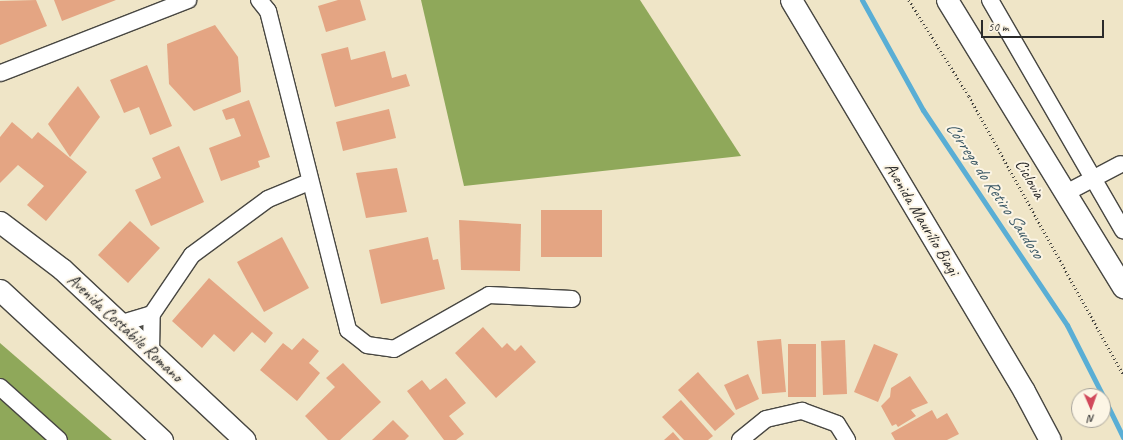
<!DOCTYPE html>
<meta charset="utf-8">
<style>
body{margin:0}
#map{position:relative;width:1123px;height:440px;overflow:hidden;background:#efe5c7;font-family:Caveat,sans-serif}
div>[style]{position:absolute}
.forest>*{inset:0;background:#8fa85a}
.stream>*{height:5px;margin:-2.5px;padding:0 2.5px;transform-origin:2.5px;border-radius:2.5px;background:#59aed5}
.building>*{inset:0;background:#e4a583}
.path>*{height:2.5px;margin-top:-1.25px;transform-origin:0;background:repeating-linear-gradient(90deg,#484742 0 1px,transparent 0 4px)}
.roads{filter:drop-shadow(1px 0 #484742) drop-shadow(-1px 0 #484742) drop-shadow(0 1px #484742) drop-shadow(0 -1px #484742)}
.minor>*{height:16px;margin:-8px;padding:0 8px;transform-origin:8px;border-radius:8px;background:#fff}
.major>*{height:21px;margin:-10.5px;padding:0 10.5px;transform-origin:10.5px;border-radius:10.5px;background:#fff}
span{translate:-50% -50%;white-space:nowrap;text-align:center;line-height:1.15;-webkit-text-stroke:4px #fcf5e5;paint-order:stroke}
.street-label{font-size:17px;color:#2b2b2b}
.water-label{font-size:18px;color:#3b5966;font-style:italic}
.north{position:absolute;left:1071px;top:388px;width:40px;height:40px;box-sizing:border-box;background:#fcf5e5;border:1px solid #a8a49b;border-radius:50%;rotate:178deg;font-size:11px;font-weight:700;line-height:16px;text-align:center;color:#2b2b2b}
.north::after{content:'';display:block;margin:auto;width:14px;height:18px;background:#d1495b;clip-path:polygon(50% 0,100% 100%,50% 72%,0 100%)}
.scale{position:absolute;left:981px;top:20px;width:123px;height:18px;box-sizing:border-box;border:2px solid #2b2b2b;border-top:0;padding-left:5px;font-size:12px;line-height:14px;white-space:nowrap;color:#2b2b2b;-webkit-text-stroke:3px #fcf5e5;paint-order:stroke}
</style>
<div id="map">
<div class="forest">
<i style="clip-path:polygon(421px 0,640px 0,741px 156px,464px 186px)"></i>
<i style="clip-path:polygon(0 343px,112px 440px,0 440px)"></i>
</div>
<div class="stream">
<i style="left:862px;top:0;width:126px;rotate:61deg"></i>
<i style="left:923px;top:110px;width:259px;rotate:56.2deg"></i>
<i style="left:1067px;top:325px;width:80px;rotate:63.1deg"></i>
<i style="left:1103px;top:396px;width:46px;rotate:64deg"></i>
</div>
<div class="building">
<i style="clip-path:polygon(36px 0,47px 26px,0 45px,0 1px)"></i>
<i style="clip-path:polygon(54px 0,116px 0,62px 21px)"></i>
<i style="clip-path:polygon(338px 0,360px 0,366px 20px,326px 32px,318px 6px)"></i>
<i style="clip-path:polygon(215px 25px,238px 57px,241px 92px,194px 111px,169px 84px,167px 44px)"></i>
<i style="clip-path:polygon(348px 47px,351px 60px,385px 51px,392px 78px,406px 74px,410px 86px,335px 107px,321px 54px)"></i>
<i style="clip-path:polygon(147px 65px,172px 126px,150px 135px,139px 107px,124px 113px,110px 80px)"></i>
<i style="clip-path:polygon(78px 86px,100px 117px,70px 157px,48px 124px)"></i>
<i style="clip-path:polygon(249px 100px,270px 157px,258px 161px,260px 167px,221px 181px,209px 148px,241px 136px,234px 118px,226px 120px,222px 110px)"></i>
<i style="clip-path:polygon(389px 109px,396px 138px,343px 151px,336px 122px)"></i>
<i style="clip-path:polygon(12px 122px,32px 139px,38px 132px,87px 172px,46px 221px,27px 205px,44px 186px,18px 165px,0 183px,0 137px)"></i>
<i style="clip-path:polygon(179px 146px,204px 202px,151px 226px,135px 190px,161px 178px,152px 158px)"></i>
<i style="clip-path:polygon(397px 168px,407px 212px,366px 218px,356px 173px)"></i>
<i style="clip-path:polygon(541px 210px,602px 210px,602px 257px,541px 257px)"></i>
<i style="clip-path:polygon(459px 220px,521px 224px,520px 271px,461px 270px)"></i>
<i style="clip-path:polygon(130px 221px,160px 248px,128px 283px,98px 255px)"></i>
<i style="clip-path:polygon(282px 237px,309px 288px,264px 312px,237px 262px)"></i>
<i style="clip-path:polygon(428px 237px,433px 260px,438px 259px,445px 289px,381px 304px,369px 250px)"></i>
<i style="clip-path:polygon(209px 278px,273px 333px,265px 343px,252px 332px,234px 352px,214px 334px,202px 348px,172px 321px)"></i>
<i style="clip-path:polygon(483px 327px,502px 348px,507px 343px,515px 351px,521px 345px,536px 362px,496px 398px,455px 353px)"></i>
<i style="clip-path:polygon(303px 338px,319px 351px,309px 363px,320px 373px,297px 401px,260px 370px,283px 343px,292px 350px)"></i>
<i style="clip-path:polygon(781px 339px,786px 392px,762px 394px,757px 341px)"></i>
<i style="clip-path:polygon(845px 340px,847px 394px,823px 395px,821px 341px)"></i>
<i style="clip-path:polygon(788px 344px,816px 344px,816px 397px,788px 397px)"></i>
<i style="clip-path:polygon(874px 344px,898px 354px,878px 402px,854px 392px)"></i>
<i style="clip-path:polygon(343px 363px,381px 402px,340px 440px,328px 440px,305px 416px,335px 387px,326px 378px)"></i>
<i style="clip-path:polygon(698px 372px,735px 414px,715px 431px,678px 390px)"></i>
<i style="clip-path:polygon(748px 374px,759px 399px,736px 410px,724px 385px)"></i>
<i style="clip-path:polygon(910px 376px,928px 403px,911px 410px,916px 416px,898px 427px,896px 424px,892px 426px,881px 406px,890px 397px,891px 388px)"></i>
<i style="clip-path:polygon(446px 378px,466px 403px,449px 416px,464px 434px,456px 440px,444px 440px,407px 391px,422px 380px,430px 390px)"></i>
<i style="clip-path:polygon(681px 400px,713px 436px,708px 440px,684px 440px,662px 417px)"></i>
<i style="clip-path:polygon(932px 410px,937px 419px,947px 413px,959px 434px,947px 440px,895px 440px,891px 433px)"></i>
<i style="clip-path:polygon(393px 420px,409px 436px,405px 440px,372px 440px)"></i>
<i style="clip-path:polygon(673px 432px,680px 440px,664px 440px)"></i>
</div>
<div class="path">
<i style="left:909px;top:0;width:113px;rotate:58deg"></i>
<i style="left:969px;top:96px;width:318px;rotate:61deg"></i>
</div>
<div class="roads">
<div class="minor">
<i style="left:259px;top:0;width:14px;rotate:51deg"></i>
<i style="left:268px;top:11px;width:329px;rotate:75.9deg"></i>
<i style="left:348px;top:330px;width:24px;rotate:38deg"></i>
<i style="left:367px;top:345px;width:27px;rotate:8deg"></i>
<i style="left:394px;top:349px;width:109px;rotate:-29.6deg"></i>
<i style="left:489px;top:295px;width:83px;rotate:2.8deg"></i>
<i style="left:990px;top:0;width:266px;rotate:60deg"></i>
<i style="left:1px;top:73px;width:201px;rotate:-21.3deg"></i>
<i style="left:1064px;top:194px;width:64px;rotate:-27.8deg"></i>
<i style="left:119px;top:324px;width:34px;rotate:-17deg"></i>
<i style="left:151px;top:353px;width:39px;rotate:-89deg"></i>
<i style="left:152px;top:314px;width:71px;rotate:-55.9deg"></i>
<i style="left:192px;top:255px;width:94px;rotate:-36.4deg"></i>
<i style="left:268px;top:199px;width:44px;rotate:-22.5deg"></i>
<i style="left:0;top:387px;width:79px;rotate:41.9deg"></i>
<i style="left:740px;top:440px;width:33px;rotate:-39deg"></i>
<i style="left:766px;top:419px;width:37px;rotate:-13deg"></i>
<i style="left:802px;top:411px;width:37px;rotate:20deg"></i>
<i style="left:837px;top:424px;width:19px;rotate:58deg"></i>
</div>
<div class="major">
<i style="left:791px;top:0;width:455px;rotate:59.2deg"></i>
<i style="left:1024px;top:391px;width:55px;rotate:62deg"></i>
<i style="left:947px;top:0;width:337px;rotate:58.5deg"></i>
<i style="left:0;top:222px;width:78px;rotate:37.2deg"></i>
<i style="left:62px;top:269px;width:250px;rotate:43.1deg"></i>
<i style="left:0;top:290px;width:221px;rotate:42.8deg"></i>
</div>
</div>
<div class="street-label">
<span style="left:1030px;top:179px;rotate:60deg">Ciclovia</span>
<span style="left:922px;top:219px;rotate:59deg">Avenida Maurílio Biagi</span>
<span style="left:125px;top:328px;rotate:43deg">Avenida Costábile Romano</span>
</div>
<div class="water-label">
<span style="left:995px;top:190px;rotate:56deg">Córrego do Retiro Saudoso</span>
</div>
<div class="north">N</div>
<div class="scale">50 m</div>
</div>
